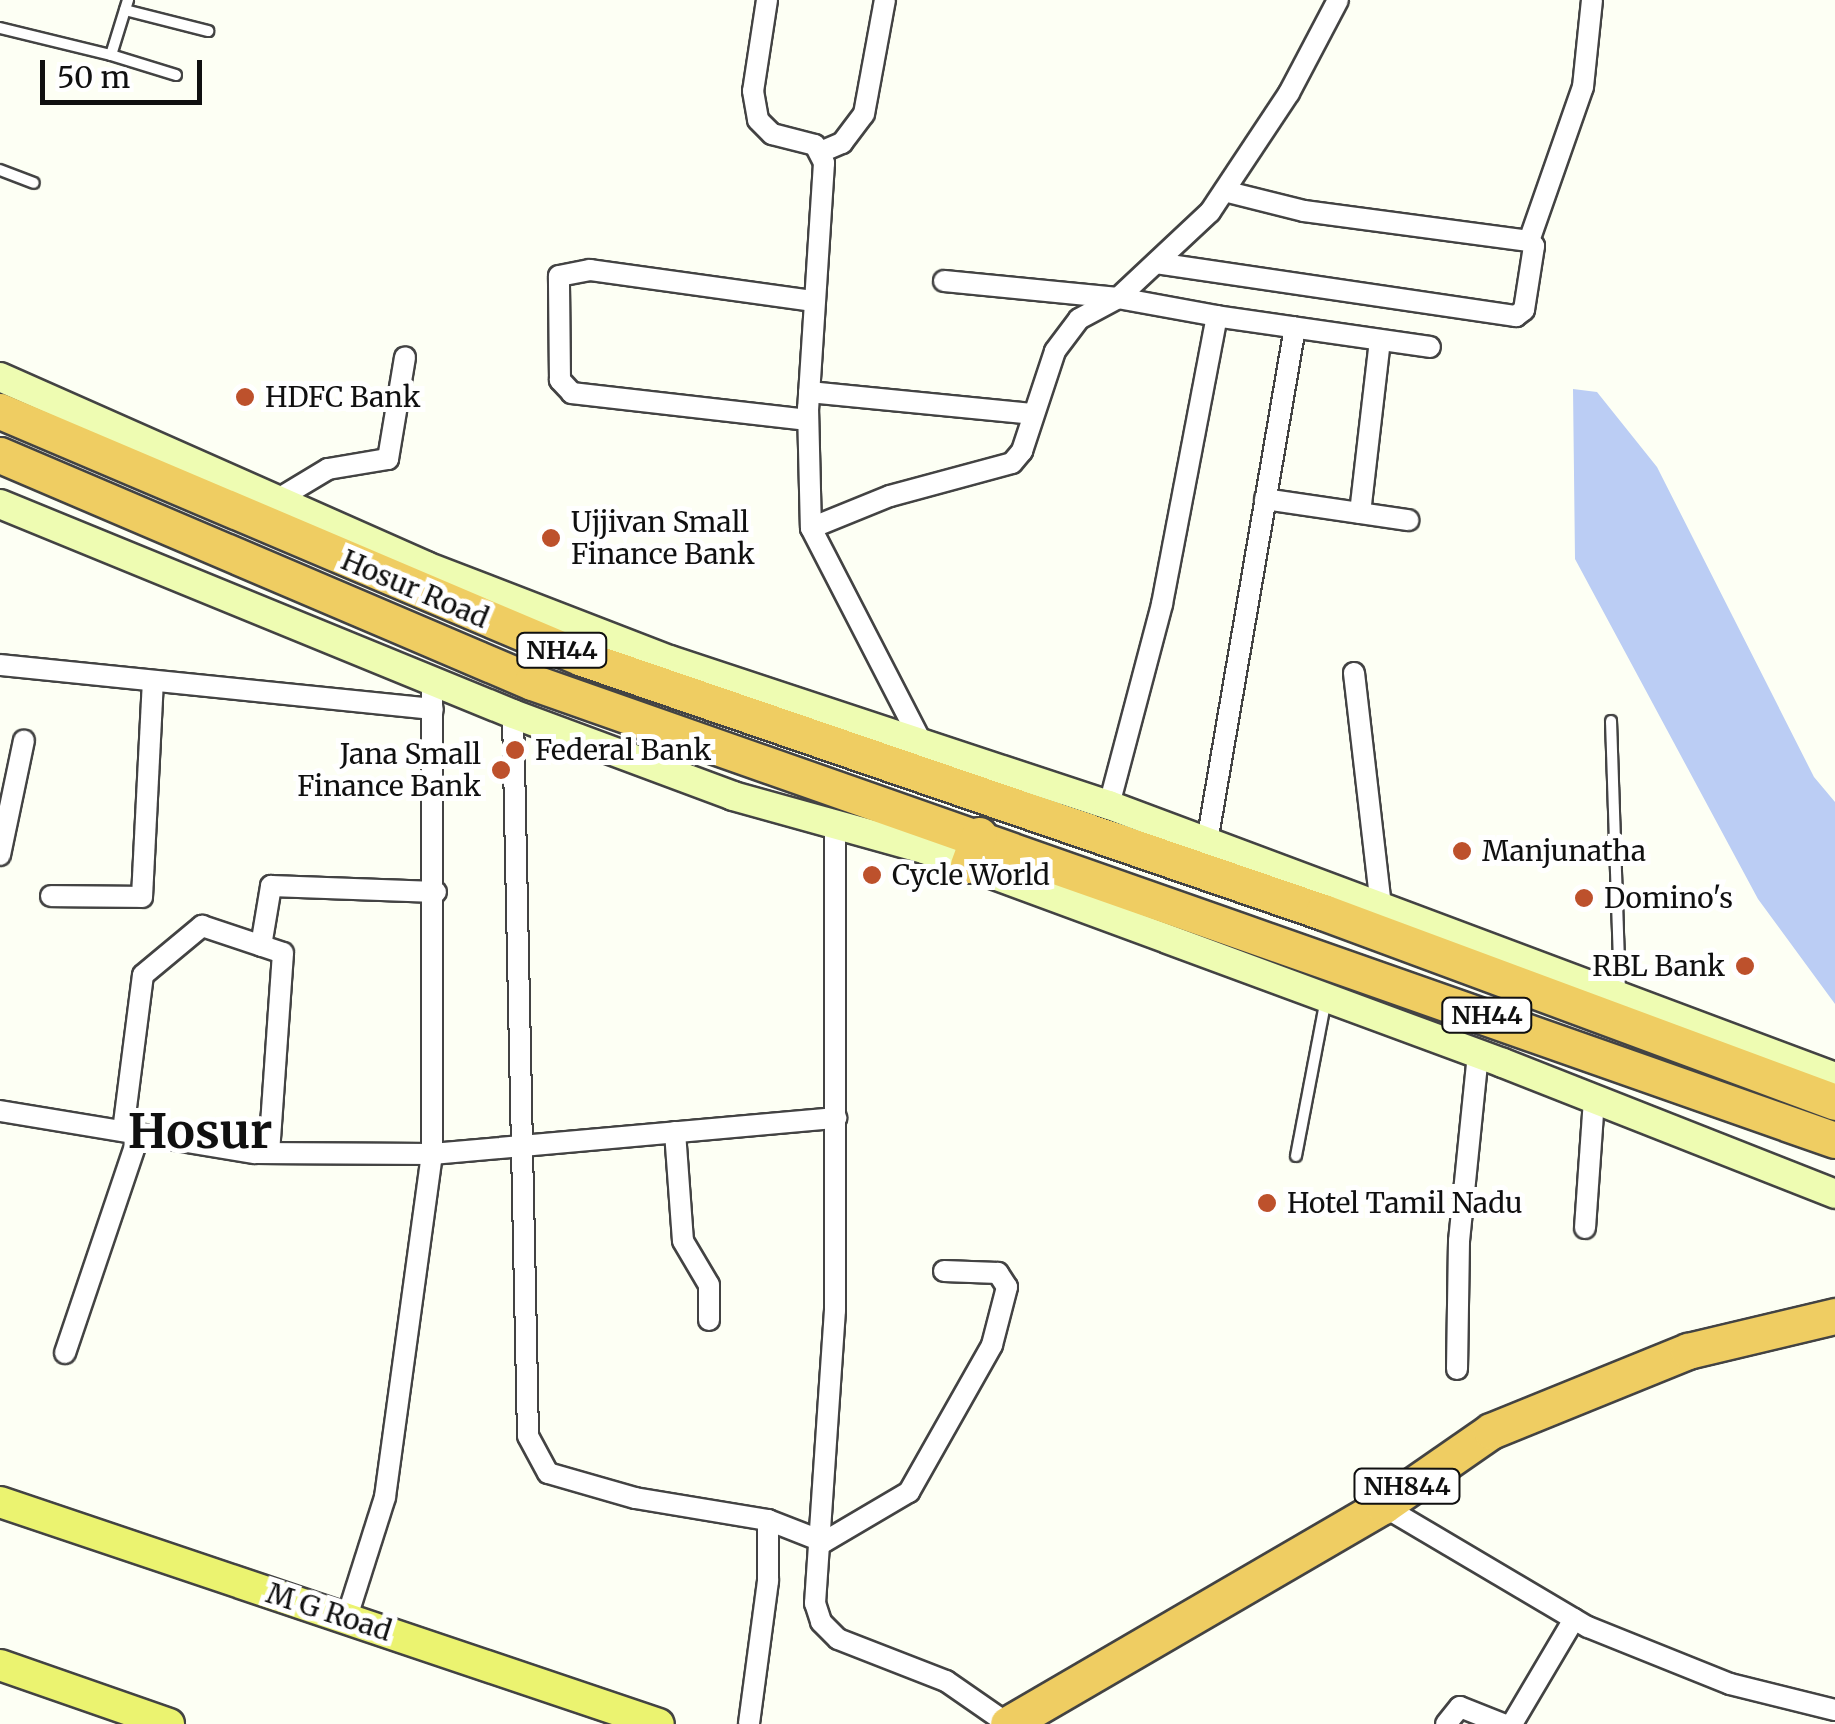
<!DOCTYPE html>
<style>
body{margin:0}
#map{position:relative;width:1835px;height:1724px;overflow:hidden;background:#fdfff4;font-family:Merriweather,serif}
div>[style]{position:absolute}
.water>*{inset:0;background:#bbcdf4}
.roads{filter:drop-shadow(2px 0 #434343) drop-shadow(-2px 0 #434343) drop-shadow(0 2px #434343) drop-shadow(0 -2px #434343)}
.lane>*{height:10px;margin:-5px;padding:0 5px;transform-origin:5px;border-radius:5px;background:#fff}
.street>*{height:20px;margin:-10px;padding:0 10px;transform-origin:10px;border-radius:10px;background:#fff}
.secondary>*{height:28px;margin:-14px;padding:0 14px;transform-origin:14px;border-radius:14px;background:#eefcb2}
.primary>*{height:30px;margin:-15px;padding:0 15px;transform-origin:15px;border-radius:15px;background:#ebf370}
.highway>*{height:35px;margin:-17.5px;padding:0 17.5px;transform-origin:17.5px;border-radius:17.5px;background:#efcd62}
.dots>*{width:28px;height:28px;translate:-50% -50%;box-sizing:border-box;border:5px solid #fff;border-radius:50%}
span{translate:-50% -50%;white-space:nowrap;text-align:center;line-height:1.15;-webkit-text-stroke:10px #fff;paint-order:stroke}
.shield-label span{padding:2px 8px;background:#fff;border:2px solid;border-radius:8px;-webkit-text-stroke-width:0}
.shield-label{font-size:25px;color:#101010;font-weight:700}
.poi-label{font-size:28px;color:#101010}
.left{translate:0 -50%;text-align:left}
.right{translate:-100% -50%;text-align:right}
.street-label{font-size:28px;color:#101010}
.town-label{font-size:48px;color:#101010;font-weight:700}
.scale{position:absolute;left:40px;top:60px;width:162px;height:45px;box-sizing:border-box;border:5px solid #101010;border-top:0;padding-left:12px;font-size:30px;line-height:35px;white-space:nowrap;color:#101010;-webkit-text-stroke:8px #fff;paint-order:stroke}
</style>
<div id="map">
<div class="water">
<i style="clip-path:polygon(1573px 389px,1597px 392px,1657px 467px,1814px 777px,1835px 802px,1835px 1004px,1758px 899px,1575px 559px)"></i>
</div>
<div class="roads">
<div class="lane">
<i style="left:125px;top:10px;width:86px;rotate:14.2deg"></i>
<i style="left:0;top:28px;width:114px;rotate:13.7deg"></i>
<i style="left:111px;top:55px;width:58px;rotate:-72.8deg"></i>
<i style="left:111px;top:55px;width:68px;rotate:17.1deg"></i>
<i style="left:0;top:170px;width:36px;rotate:21deg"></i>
<i style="left:1611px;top:721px;width:274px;rotate:88.1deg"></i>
<i style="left:1296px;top:1156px;width:161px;rotate:-79.2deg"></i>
</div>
<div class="street">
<i style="left:767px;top:0;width:92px;rotate:98.7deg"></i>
<i style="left:753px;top:91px;width:29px;rotate:80deg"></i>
<i style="left:758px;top:120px;width:20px;rotate:45deg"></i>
<i style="left:772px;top:134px;width:44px;rotate:14.3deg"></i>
<i style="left:815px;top:145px;width:20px;rotate:63deg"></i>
<i style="left:824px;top:163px;width:246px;rotate:93.7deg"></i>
<i style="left:808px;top:408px;width:120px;rotate:88.6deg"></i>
<i style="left:811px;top:528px;width:242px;rotate:62.7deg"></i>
<i style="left:823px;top:151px;width:21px;rotate:-23deg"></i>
<i style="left:842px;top:143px;width:36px;rotate:-53deg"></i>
<i style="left:864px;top:114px;width:116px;rotate:-79.6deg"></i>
<i style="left:1529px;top:241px;width:163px;rotate:-70.7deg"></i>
<i style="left:1583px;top:87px;width:87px;rotate:-84.1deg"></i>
<i style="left:1156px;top:263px;width:364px;rotate:8.4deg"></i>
<i style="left:1516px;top:316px;width:10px;rotate:-37deg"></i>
<i style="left:1524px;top:310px;width:65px;rotate:-81.1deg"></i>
<i style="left:1534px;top:246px;width:7px;rotate:-135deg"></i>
<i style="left:1529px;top:241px;width:227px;rotate:-172.4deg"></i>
<i style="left:1304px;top:211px;width:82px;rotate:-166deg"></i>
<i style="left:944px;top:281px;width:175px;rotate:5.6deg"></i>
<i style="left:1215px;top:316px;width:217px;rotate:8.2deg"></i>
<i style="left:809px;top:392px;width:224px;rotate:5.6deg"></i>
<i style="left:808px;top:420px;width:238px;rotate:-173.5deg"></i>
<i style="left:572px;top:393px;width:18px;rotate:-133deg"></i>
<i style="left:560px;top:380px;width:104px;rotate:-90.6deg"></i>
<i style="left:559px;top:276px;width:32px;rotate:-11deg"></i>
<i style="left:590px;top:270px;width:225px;rotate:7.9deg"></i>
<i style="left:278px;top:499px;width:58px;rotate:-31deg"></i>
<i style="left:328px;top:469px;width:61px;rotate:-9.5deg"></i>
<i style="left:388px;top:459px;width:103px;rotate:-80.5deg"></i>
<i style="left:1265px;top:499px;width:145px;rotate:8.4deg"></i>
<i style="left:1360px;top:513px;width:174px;rotate:-83.4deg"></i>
<i style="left:811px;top:528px;width:85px;rotate:-22.1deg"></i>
<i style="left:890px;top:496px;width:126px;rotate:-15.1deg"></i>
<i style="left:1012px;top:463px;width:16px;rotate:-50deg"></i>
<i style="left:1022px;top:451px;width:105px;rotate:-71.7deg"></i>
<i style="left:1055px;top:351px;width:40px;rotate:-53deg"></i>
<i style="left:1079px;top:319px;width:44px;rotate:-28.3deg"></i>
<i style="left:0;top:665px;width:435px;rotate:5.8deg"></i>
<i style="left:1354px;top:673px;width:236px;rotate:83.4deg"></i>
<i style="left:513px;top:714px;width:722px;rotate:88.81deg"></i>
<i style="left:528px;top:1436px;width:42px;rotate:61.6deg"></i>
<i style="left:548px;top:1473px;width:91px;rotate:16deg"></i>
<i style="left:635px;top:1498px;width:135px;rotate:9.4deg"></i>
<i style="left:768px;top:1520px;width:61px;rotate:90deg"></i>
<i style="left:768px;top:1581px;width:144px;rotate:97.6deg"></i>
<i style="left:1109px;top:805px;width:208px;rotate:-75.2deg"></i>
<i style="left:1162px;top:604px;width:293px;rotate:-79.2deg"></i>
<i style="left:1217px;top:316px;width:101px;rotate:-169.7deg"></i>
<i style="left:1118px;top:298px;width:126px;rotate:-43.1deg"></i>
<i style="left:1210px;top:212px;width:143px;rotate:-56.4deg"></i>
<i style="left:1289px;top:93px;width:105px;rotate:-62.2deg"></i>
<i style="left:835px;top:824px;width:486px;rotate:90deg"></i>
<i style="left:835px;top:1310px;width:294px;rotate:93.9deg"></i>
<i style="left:815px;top:1603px;width:20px;rotate:72deg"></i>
<i style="left:821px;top:1622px;width:24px;rotate:45deg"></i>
<i style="left:838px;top:1639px;width:116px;rotate:21.3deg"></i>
<i style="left:946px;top:1681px;width:75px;rotate:34.7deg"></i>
<i style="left:1207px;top:842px;width:522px;rotate:-80.3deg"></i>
<i style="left:0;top:855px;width:117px;rotate:-78.2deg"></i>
<i style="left:51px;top:896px;width:91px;rotate:0.6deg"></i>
<i style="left:142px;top:897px;width:214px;rotate:-87.1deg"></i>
<i style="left:261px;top:946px;width:61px;rotate:-80.5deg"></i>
<i style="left:271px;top:886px;width:165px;rotate:2.1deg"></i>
<i style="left:0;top:1111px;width:258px;rotate:9.4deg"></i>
<i style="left:255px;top:1153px;width:177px;rotate:0.3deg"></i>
<i style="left:432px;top:1154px;width:406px;rotate:-5.1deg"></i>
<i style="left:123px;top:1131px;width:157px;rotate:-82.7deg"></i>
<i style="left:143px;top:975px;width:77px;rotate:-39.7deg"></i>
<i style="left:202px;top:926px;width:85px;rotate:18.4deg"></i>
<i style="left:283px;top:953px;width:200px;rotate:94deg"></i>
<i style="left:675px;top:1132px;width:109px;rotate:85.8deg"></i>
<i style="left:683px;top:1241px;width:51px;rotate:59.4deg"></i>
<i style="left:709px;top:1285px;width:35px;rotate:90deg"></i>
<i style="left:1585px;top:1228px;width:130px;rotate:-86deg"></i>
<i style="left:65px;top:1353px;width:231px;rotate:-71.3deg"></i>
<i style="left:1457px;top:1369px;width:128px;rotate:-89.1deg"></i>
<i style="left:1459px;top:1241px;width:188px;rotate:-84.2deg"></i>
<i style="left:1383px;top:1506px;width:238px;rotate:30.6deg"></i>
<i style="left:1588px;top:1627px;width:153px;rotate:21.9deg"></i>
<i style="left:1730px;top:1684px;width:108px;rotate:13.9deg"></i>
<i style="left:768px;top:1520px;width:60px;rotate:21.4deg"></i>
<i style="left:824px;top:1542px;width:99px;rotate:-30.5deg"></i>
<i style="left:909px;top:1492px;width:169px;rotate:-60.5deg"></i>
<i style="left:992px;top:1345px;width:60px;rotate:-75.5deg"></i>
<i style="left:1007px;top:1287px;width:17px;rotate:-123deg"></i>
<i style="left:998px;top:1273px;width:54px;rotate:-177.9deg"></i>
<i style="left:347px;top:1617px;width:126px;rotate:-72.4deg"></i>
<i style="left:385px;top:1497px;width:346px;rotate:-82.2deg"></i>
<i style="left:432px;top:1154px;width:474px;rotate:-90deg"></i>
<i style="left:1446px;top:1724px;width:22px;rotate:-51deg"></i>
<i style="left:1460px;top:1707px;width:46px;rotate:21.6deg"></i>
<i style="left:1512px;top:1724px;width:122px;rotate:-59.4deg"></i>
</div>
<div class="secondary">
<i style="left:0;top:377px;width:466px;rotate:23.9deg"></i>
<i style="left:426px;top:566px;width:261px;rotate:21.1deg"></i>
<i style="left:670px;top:660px;width:462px;rotate:18.3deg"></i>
<i style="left:1109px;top:805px;width:775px;rotate:20.54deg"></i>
<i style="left:0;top:504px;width:554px;rotate:22.26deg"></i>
<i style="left:513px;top:714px;width:235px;rotate:20.4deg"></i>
<i style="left:733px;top:796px;width:198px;rotate:15.5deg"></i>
<i style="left:924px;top:849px;width:617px;rotate:20.28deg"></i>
<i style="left:1503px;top:1063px;width:357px;rotate:21.5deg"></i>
</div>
<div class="primary">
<i style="left:0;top:1502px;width:695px;rotate:18.62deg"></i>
<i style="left:0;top:1665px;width:179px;rotate:19.2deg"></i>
</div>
<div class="highway">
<i style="left:0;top:411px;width:632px;rotate:23deg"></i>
<i style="left:582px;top:658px;width:783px;rotate:18.92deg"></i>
<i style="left:1323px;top:912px;width:546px;rotate:20.36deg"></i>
<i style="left:0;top:455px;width:578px;rotate:23.11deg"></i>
<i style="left:532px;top:682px;width:1381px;rotate:19.37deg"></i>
<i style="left:968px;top:865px;width:32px;rotate:-70deg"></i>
<i style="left:1008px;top:1724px;width:434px;rotate:-30.2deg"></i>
<i style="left:1383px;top:1506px;width:131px;rotate:-34.8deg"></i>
<i style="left:1491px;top:1431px;width:213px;rotate:-22.1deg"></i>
<i style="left:1688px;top:1351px;width:151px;rotate:-13.4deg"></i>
</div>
</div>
<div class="dots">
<i style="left:245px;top:397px;background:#bd512c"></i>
<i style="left:551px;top:538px;background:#bd512c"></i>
<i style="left:515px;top:750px;background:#bd512c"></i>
<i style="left:501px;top:770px;background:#bd512c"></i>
<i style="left:1462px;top:851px;background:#bd512c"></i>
<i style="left:872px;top:875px;background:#bd512c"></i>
<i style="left:1584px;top:898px;background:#bd512c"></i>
<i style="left:1745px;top:966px;background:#bd512c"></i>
<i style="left:1267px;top:1203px;background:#bd512c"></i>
</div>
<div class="shield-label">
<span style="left:562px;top:650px">NH44</span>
<span style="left:1487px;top:1015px">NH44</span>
<span style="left:1407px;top:1486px">NH844</span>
</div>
<div class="poi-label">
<span class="left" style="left:265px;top:397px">HDFC Bank</span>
<span class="left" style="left:571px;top:538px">Ujjivan Small<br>Finance Bank</span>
<span class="left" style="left:535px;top:750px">Federal Bank</span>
<span class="right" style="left:481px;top:770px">Jana Small<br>Finance Bank</span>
<span class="left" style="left:1482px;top:851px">Manjunatha</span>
<span class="left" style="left:892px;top:875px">Cycle World</span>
<span class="left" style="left:1604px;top:898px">Domino's</span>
<span class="right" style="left:1725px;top:966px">RBL Bank</span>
<span class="left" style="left:1287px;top:1203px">Hotel Tamil Nadu</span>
</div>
<div class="street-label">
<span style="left:415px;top:589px;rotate:23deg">Hosur Road</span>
<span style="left:329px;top:1612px;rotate:18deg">M G Road</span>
</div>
<div class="town-label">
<span style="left:200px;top:1132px">Hosur</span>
</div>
<div class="scale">50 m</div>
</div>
